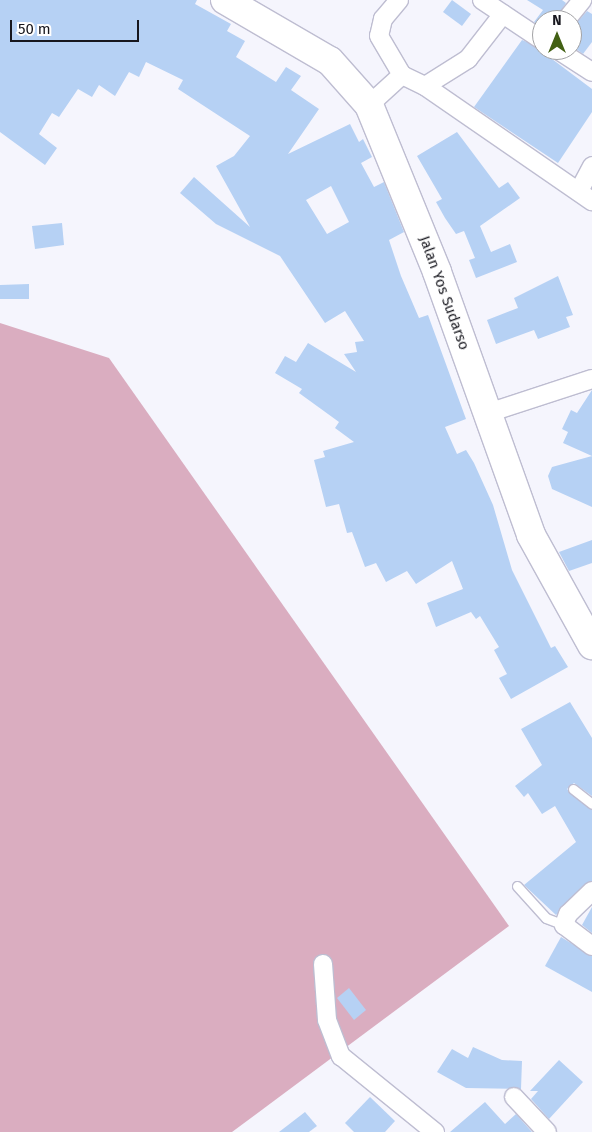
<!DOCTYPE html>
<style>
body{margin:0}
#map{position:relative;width:592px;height:1132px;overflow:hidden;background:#f5f5fd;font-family:"Fira Sans",sans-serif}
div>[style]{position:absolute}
.forest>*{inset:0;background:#daadc0}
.building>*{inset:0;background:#b6d1f4}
.roads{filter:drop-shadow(1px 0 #bebdd1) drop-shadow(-1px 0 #bebdd1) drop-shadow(0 1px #bebdd1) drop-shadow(0 -1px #bebdd1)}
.lane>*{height:9px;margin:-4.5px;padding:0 4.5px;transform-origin:4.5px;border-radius:4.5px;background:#fff}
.street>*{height:18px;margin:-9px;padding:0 9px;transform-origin:9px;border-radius:9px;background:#fff}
.highway>*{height:28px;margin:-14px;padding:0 14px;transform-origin:14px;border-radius:14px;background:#fff}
span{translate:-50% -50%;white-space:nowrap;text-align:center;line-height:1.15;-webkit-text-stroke:4px #fff;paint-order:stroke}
.street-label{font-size:15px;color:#17171e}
.north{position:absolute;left:532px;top:10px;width:50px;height:50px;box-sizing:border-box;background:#fff;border:1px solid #a2a2a5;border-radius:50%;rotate:0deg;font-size:14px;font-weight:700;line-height:20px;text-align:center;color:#17171e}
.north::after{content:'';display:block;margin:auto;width:18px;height:22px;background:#436114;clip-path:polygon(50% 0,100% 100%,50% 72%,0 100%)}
.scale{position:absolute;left:10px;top:20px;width:129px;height:22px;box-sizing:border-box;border:2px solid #17171e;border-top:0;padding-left:6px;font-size:15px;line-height:18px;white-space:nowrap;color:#17171e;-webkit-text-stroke:4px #fff;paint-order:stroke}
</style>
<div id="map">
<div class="forest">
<i style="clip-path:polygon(0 323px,109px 358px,509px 926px,232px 1132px,0 1132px)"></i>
</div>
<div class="building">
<i style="clip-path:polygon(evenodd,0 0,197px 0,195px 4px,231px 24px,227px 31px,245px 41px,236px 57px,276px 82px,286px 67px,301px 76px,291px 90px,319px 109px,288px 154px,350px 124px,359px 142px,363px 139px,372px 157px,361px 163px,374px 187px,384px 182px,404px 232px,389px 240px,401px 276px,419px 318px,428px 315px,466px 419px,445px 427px,457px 454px,466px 450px,474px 463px,493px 505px,512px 570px,551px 648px,555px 646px,568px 667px,511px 699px,499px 678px,507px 674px,494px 650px,499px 647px,480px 616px,476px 619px,471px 612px,436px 627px,427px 603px,463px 589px,452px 561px,416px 584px,407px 571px,386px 582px,376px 563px,365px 567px,352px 532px,347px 533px,339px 504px,326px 507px,314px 460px,325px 457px,323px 451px,354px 442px,335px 428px,339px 422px,299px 393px,302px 389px,275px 373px,285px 356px,296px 362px,308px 343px,356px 372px,344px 354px,357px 352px,355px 342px,364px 341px,345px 311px,325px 323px,280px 256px,216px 224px,180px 193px,194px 177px,250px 227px,216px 166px,234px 156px,250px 136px,178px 89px,183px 80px,146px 62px,139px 77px,129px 72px,115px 96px,99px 85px,92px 97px,78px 89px,59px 117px,52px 113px,39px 134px,57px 148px,45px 165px,0 132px,0 0,331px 186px,349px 222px,327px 234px,306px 200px,331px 186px)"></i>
<i style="clip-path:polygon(452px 0,471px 14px,462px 26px,443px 12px)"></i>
<i style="clip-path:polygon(527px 0,562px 0,566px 3px,556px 20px,542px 20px,542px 27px,534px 22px,543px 10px)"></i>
<i style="clip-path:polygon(587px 11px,592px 14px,592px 42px,583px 54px,572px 46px,572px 28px)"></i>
<i style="clip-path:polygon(522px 40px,547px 50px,552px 59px,592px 89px,592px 112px,558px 163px,474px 107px)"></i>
<i style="clip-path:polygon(457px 132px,499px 188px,508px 182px,520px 198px,480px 226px,491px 252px,510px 244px,517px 262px,476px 278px,469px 260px,475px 258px,464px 231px,456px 234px,445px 218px,436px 202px,442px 199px,417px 156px)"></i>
<i style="clip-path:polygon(62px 223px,64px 245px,35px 249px,32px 226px)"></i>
<i style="clip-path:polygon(558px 276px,573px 315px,566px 317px,570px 327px,538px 339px,534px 330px,496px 344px,487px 320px,518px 308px,514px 298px)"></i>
<i style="clip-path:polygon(29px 284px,29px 299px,0 299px,0 285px)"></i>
<i style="clip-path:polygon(592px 390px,592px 507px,552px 489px,548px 476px,552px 467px,592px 456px,563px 443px,568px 432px,562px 429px,571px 410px,577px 413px)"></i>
<i style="clip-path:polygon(592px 540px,592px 563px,569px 571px,559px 552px)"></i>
<i style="clip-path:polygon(570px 702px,592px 738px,592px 796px,574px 783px,567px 789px,592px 810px,592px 881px,556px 915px,524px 885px,576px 842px,555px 806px,542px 814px,528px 793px,524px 797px,515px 786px,542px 765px,521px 729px)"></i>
<i style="clip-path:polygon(592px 907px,592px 933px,582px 925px)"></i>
<i style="clip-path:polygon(561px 937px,592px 956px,592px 992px,545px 966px)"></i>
<i style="clip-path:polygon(349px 988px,366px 1010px,354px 1020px,337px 998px)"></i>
<i style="clip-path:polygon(473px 1047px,502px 1060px,522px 1061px,521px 1089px,466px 1088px,437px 1072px,452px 1049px,468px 1058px)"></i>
<i style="clip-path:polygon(559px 1060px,583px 1082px,549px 1119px,531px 1099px,538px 1091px,530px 1091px)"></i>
<i style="clip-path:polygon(370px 1097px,395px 1121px,385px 1132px,354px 1132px,345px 1123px)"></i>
<i style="clip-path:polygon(485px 1102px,505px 1124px,516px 1114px,532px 1132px,450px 1132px)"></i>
<i style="clip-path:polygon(305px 1112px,317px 1126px,309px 1132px,279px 1132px)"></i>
</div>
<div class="roads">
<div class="lane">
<i style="left:573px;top:789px;width:24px;rotate:38deg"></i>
<i style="left:517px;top:886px;width:43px;rotate:47.8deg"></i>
<i style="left:546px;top:918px;width:19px;rotate:21deg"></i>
</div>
<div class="street">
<i style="left:399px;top:0;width:25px;rotate:130deg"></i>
<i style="left:383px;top:19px;width:17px;rotate:103deg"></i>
<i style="left:379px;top:36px;width:45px;rotate:59.5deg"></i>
<i style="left:402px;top:75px;width:25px;rotate:26deg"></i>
<i style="left:425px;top:86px;width:203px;rotate:34.6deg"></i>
<i style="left:482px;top:0;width:72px;rotate:33.7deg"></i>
<i style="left:566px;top:20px;width:26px;rotate:-51deg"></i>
<i style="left:558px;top:50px;width:40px;rotate:32.9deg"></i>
<i style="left:425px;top:86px;width:51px;rotate:-32.1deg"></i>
<i style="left:468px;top:59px;width:57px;rotate:-52.1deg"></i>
<i style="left:369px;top:105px;width:45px;rotate:-42.3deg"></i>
<i style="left:580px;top:189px;width:26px;rotate:-62deg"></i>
<i style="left:488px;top:413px;width:109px;rotate:-18.1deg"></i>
<i style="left:592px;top:891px;width:33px;rotate:136deg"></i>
<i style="left:568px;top:914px;width:12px;rotate:110deg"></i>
<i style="left:564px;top:925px;width:35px;rotate:37deg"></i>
<i style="left:323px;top:964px;width:56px;rotate:85.9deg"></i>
<i style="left:327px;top:1020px;width:39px;rotate:69deg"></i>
<i style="left:341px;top:1056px;width:121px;rotate:39deg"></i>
<i style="left:514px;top:1097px;width:48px;rotate:46.7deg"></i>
</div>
<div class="highway">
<i style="left:225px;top:0;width:121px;rotate:30.2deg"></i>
<i style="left:330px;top:61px;width:59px;rotate:48.4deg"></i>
<i style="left:369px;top:105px;width:180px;rotate:67.8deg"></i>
<i style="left:437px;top:272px;width:279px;rotate:70.3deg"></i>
<i style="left:531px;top:535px;width:126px;rotate:61deg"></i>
</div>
</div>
<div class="street-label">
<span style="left:444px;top:293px;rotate:70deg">Jalan Yos Sudarso</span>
</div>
<div class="north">N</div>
<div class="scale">50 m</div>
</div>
